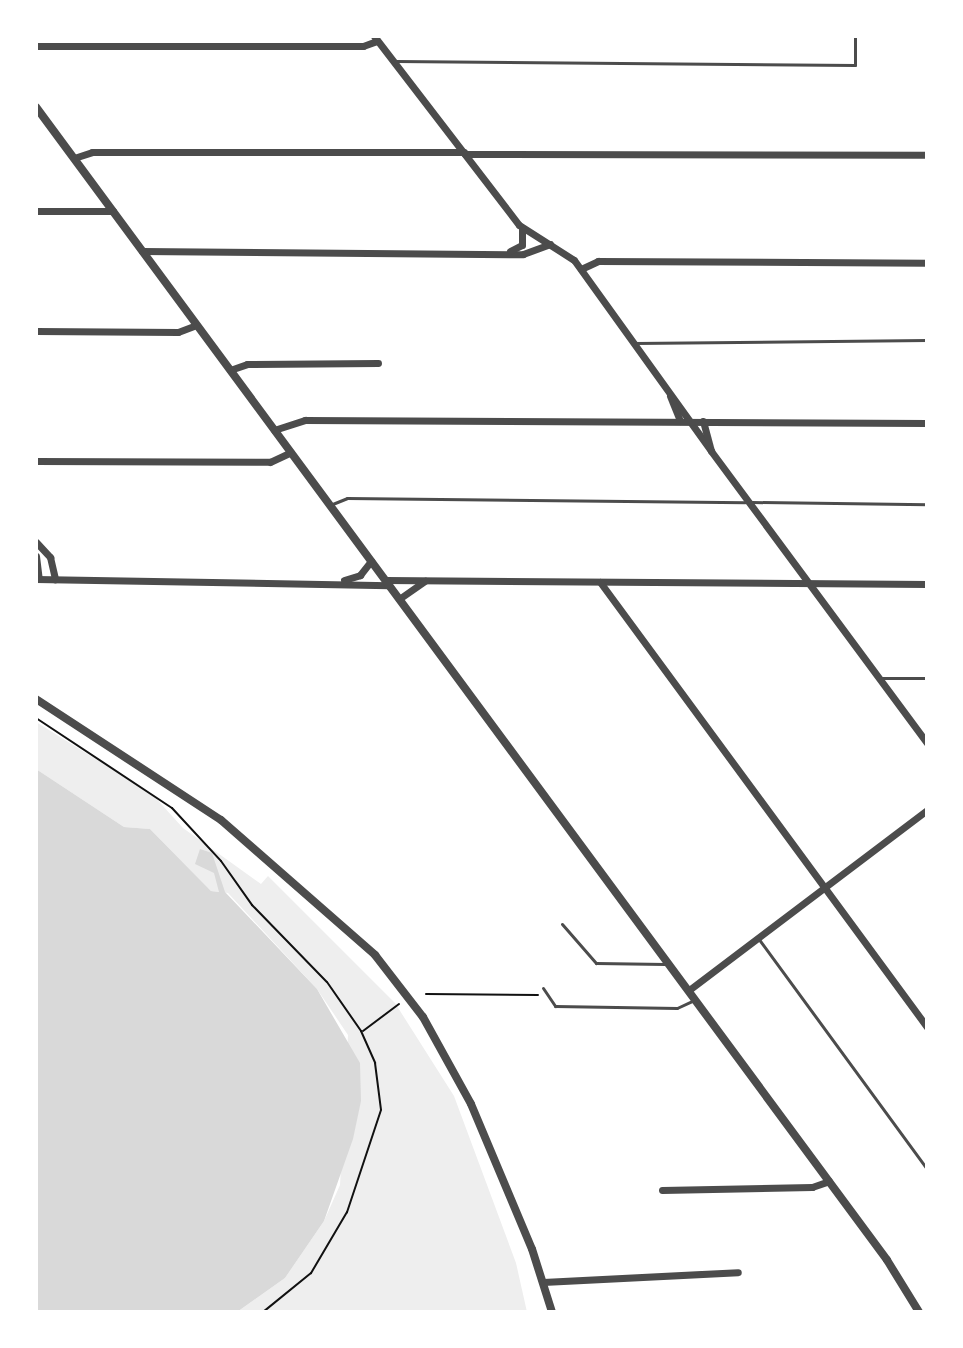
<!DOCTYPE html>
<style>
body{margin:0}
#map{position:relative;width:963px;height:1348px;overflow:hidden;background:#fff;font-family:"Varela Round",sans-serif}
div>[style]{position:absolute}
.green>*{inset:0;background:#eee}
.water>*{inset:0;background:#d9d9d9}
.path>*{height:2px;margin:-1px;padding:0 1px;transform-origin:1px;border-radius:1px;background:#111}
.service>*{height:3px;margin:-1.5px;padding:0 1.5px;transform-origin:1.5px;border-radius:1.5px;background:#4c4c4c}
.minor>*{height:7px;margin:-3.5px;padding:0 3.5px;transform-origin:3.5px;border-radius:3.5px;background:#4c4c4c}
.tertiary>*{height:8px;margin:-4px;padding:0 4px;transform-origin:4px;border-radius:4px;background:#4c4c4c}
span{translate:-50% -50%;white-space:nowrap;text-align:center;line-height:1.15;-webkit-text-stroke:6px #fff;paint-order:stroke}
.frame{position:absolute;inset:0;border:38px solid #fff;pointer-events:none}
</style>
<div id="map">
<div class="green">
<i style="clip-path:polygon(36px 722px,152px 794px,183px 828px,261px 884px,268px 876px,395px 1003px,454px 1096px,516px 1263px,527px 1312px,237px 1312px,285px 1278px,324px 1221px,340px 1185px,348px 1035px,317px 989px,228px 893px,211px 891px,150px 829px,124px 827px,36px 769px)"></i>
</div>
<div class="water">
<i style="clip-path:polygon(36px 769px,124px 827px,150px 829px,211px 891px,219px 892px,214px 873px,195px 864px,200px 849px,212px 853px,225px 892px,317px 989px,360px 1063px,361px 1101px,353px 1139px,324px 1221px,285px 1278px,237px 1312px,36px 1312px)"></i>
</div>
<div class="path">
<i style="left:36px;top:718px;width:163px;rotate:33.5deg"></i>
<i style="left:172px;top:808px;width:72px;rotate:47.2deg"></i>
<i style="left:221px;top:861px;width:54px;rotate:54.8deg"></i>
<i style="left:252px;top:905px;width:107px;rotate:45.8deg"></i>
<i style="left:327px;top:982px;width:60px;rotate:55.2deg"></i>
<i style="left:361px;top:1031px;width:35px;rotate:66deg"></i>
<i style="left:375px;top:1063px;width:47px;rotate:82.7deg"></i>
<i style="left:381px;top:1110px;width:108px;rotate:108.4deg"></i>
<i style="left:347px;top:1212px;width:71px;rotate:120.5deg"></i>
<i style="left:311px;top:1273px;width:62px;rotate:140.9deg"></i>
<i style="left:426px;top:994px;width:112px;rotate:0.5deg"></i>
<i style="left:363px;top:1031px;width:45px;rotate:-36.9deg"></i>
</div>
<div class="service">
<i style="left:395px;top:61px;width:460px;rotate:0.5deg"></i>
<i style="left:855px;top:65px;width:29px;rotate:-90deg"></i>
<i style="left:635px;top:343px;width:292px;rotate:-0.6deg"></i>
<i style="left:752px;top:502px;width:175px;rotate:0.7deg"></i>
<i style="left:330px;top:505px;width:18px;rotate:-22deg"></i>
<i style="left:347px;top:498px;width:398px;rotate:0.6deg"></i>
<i style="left:882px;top:678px;width:45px"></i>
<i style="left:562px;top:924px;width:52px;rotate:48.9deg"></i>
<i style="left:596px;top:963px;width:69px;rotate:0.8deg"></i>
<i style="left:758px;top:938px;width:286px;rotate:53.8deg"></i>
<i style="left:543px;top:988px;width:22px;rotate:56deg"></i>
<i style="left:555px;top:1006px;width:122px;rotate:0.9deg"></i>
<i style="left:677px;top:1008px;width:17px;rotate:-25deg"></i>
</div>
<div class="minor">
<i style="left:374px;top:36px;width:238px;rotate:52.5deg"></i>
<i style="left:519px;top:225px;width:65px;rotate:32.5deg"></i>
<i style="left:574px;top:260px;width:235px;rotate:54.3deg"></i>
<i style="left:36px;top:46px;width:327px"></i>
<i style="left:363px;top:46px;width:15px;rotate:-20deg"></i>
<i style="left:465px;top:154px;width:462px;rotate:0.1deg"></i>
<i style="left:74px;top:158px;width:19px;rotate:-18deg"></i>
<i style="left:92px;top:152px;width:372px"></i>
<i style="left:36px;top:211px;width:77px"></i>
<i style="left:142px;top:251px;width:381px;rotate:0.5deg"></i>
<i style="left:523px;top:254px;width:29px;rotate:-20deg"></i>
<i style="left:510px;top:251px;width:13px;rotate:-27deg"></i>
<i style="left:522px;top:245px;width:17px;rotate:-90deg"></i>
<i style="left:581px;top:269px;width:19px;rotate:-25deg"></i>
<i style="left:598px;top:261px;width:329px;rotate:0.3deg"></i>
<i style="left:36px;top:331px;width:142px;rotate:0.4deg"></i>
<i style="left:178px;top:332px;width:19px;rotate:-21deg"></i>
<i style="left:230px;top:370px;width:18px;rotate:-19deg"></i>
<i style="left:247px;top:364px;width:131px;rotate:-0.4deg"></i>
<i style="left:670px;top:396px;width:27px;rotate:68deg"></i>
<i style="left:703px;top:421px;width:31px;rotate:75deg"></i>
<i style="left:711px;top:451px;width:363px;rotate:53.5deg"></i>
<i style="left:274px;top:430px;width:33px;rotate:-18deg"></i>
<i style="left:305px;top:420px;width:622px;rotate:0.28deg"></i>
<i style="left:36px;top:461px;width:234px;rotate:0.2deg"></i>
<i style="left:270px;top:462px;width:23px;rotate:-25deg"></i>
<i style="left:36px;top:542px;width:21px;rotate:47deg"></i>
<i style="left:50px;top:557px;width:23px;rotate:77deg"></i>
<i style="left:36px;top:556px;width:23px;rotate:83deg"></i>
<i style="left:36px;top:579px;width:353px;rotate:1deg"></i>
<i style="left:344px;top:580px;width:17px;rotate:-17deg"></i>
<i style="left:360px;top:575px;width:18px;rotate:-52deg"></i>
<i style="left:386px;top:580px;width:541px;rotate:0.42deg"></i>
<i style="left:600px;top:582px;width:552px;rotate:53.69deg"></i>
<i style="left:399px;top:599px;width:32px;rotate:-35deg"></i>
<i style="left:689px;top:990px;width:298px;rotate:-37.1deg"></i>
<i style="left:662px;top:1190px;width:150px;rotate:-1.1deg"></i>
<i style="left:812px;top:1187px;width:18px;rotate:-19deg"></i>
<i style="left:543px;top:1282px;width:195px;rotate:-2.9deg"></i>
</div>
<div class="tertiary">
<i style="left:36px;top:107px;width:1433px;rotate:53.57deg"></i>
<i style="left:887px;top:1260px;width:61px;rotate:58.4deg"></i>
<i style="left:36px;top:699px;width:221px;rotate:33.2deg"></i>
<i style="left:221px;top:820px;width:205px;rotate:41.2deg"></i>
<i style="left:375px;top:955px;width:78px;rotate:52.3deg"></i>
<i style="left:423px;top:1017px;width:99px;rotate:61.1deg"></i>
<i style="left:471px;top:1104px;width:157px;rotate:67.2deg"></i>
<i style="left:532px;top:1249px;width:66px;rotate:72.4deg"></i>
</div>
<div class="frame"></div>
</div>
